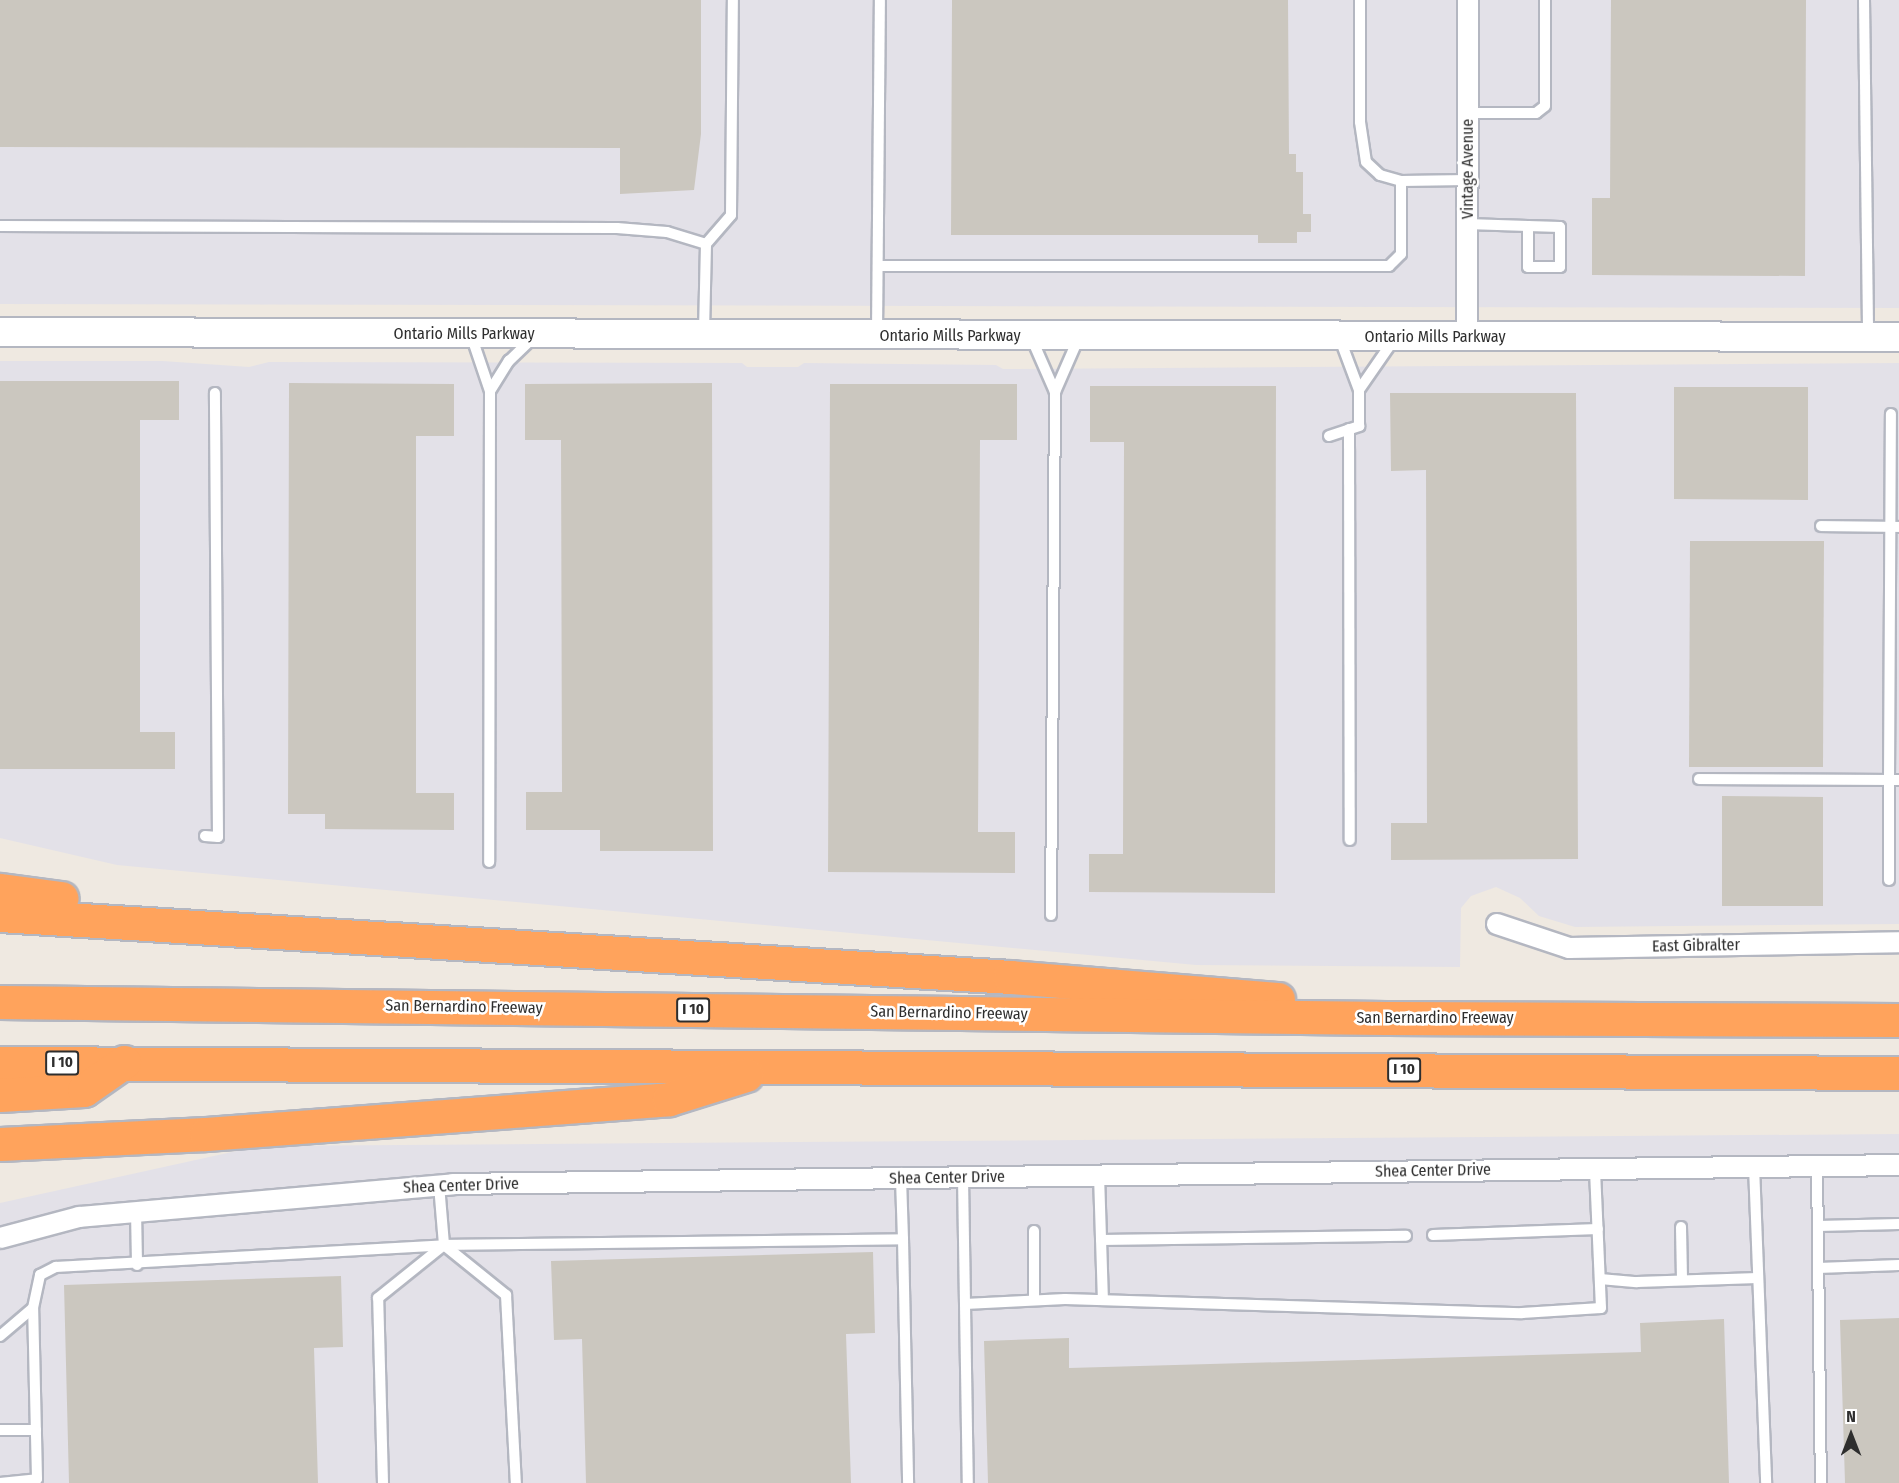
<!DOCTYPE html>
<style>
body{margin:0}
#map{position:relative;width:1899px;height:1483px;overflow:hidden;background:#efe9e1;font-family:"Fira Sans Condensed",sans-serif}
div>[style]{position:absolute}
.industrial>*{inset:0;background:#e3e1e8}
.building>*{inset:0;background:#cbc7bf}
.roads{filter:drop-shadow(2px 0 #b4b7c1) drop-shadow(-2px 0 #b4b7c1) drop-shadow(0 2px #b4b7c1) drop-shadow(0 -2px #b4b7c1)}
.service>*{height:10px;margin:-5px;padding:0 5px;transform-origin:5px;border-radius:5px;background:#fff}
.minor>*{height:20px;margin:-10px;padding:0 10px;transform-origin:10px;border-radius:10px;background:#fff}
.secondary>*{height:28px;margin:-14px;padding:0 14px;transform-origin:14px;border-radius:14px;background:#fff}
.motorway>*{height:33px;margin:-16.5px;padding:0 16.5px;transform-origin:16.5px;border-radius:16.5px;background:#ffa35c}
span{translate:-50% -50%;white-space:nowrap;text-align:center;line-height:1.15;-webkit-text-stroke:5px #fff;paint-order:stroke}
.shield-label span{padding:2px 4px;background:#fff;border:2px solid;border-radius:4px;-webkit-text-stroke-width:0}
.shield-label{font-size:15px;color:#2e2e2e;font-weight:700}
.street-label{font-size:16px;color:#2e2e2e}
.north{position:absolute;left:1821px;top:1405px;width:60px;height:60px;-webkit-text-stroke:4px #fff;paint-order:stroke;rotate:0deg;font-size:16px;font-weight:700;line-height:24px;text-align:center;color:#2e2e2e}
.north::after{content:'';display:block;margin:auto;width:21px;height:27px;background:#2e2e2e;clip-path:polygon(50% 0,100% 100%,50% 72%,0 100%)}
</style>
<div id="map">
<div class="industrial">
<i style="clip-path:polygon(0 0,1899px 0,1899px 308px,0 304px)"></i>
<i style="clip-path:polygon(0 361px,162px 361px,249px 367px,269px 362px,742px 363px,747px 367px,798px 367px,804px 363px,996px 365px,1003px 369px,1899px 363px,1899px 924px,1575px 927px,1539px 916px,1520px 898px,1496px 887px,1471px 896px,1461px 908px,1460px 967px,1196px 965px,117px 865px,0 838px)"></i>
<i style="clip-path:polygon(1899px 1134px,1899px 1483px,0 1483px,0 1203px,259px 1146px)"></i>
</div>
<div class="building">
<i style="clip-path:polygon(0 0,701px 0,701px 134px,694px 190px,620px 194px,620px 148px,0 147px)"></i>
<i style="clip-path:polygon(952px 0,1288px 0,1289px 154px,1296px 154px,1296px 172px,1303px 172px,1303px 214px,1311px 214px,1311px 232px,1297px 232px,1297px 243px,1258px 243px,1258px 235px,951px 235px)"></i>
<i style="clip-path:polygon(1611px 0,1806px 0,1805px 276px,1592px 275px,1592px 198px,1610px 198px)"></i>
<i style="clip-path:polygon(0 381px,179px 381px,179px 420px,140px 420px,140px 732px,175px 732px,175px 769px,0 769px)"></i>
<i style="clip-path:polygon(289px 383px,454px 384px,454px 436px,416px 436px,416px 793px,454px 793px,454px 830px,325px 829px,325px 814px,288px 814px)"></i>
<i style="clip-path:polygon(712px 383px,713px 851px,600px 851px,600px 830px,526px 830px,526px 792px,562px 792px,561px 440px,525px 440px,525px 384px)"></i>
<i style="clip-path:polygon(830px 384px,1017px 384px,1017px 440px,980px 440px,978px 832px,1015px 832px,1015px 873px,828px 872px)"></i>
<i style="clip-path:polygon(1090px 386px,1276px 386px,1275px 893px,1089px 892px,1089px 854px,1123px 854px,1124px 442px,1090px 442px)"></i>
<i style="clip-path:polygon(1674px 387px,1808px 387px,1808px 500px,1674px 499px)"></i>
<i style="clip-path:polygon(1390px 393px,1576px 393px,1578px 859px,1391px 860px,1391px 823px,1427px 823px,1426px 470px,1391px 471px)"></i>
<i style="clip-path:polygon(1690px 541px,1824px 541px,1823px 767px,1689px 767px)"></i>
<i style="clip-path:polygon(1722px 796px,1823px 797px,1823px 906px,1722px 906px)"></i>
<i style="clip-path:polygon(873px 1252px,875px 1333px,846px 1334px,851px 1483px,586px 1483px,582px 1339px,554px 1340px,551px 1261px)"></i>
<i style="clip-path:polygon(341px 1276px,343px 1347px,314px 1348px,318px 1483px,69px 1483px,64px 1285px)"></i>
<i style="clip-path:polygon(1899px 1318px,1899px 1483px,1845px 1483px,1840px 1320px)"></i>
<i style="clip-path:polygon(1724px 1319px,1729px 1483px,988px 1483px,984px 1341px,1069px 1338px,1069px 1368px,1641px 1352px,1640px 1323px)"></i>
</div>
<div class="roads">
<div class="service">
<i style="left:1360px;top:0;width:122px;rotate:90deg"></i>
<i style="left:1360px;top:122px;width:40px;rotate:81.5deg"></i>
<i style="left:1366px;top:162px;width:19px;rotate:43deg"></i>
<i style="left:1380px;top:175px;width:22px;rotate:16deg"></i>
<i style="left:1864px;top:0;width:337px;rotate:89.3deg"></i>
<i style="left:1468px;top:113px;width:68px"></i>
<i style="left:1536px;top:113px;width:11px;rotate:-38deg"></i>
<i style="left:1545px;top:106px;width:106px;rotate:-90deg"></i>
<i style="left:1467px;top:224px;width:61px;rotate:1.9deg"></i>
<i style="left:1528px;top:226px;width:32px;rotate:2deg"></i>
<i style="left:1560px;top:227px;width:40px;rotate:90deg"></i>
<i style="left:1560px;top:267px;width:32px;rotate:180deg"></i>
<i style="left:1528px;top:267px;width:41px;rotate:-90deg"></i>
<i style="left:0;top:226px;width:617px;rotate:0.19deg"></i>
<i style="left:617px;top:228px;width:50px;rotate:4.6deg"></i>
<i style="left:667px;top:232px;width:41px;rotate:17.1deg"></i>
<i style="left:878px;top:266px;width:511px"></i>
<i style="left:1389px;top:266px;width:17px;rotate:-45deg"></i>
<i style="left:1401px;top:254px;width:73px;rotate:-90deg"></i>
<i style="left:1401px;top:181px;width:67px;rotate:-0.9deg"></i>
<i style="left:704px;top:332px;width:88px;rotate:-88.7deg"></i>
<i style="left:706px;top:244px;width:38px;rotate:-49deg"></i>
<i style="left:731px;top:215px;width:215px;rotate:-89.5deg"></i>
<i style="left:877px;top:333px;width:333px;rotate:-89.5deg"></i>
<i style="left:471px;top:335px;width:59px;rotate:71.3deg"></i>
<i style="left:490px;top:391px;width:471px;rotate:90.1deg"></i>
<i style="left:1031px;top:337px;width:60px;rotate:66.4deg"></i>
<i style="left:1359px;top:390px;width:63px;rotate:-55.3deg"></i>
<i style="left:490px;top:391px;width:36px;rotate:-58deg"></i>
<i style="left:509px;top:361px;width:33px;rotate:-44deg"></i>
<i style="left:1349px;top:429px;width:411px;rotate:89.9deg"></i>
<i style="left:1329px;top:436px;width:32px;rotate:-18deg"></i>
<i style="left:1359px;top:426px;width:36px;rotate:-90deg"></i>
<i style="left:1359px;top:390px;width:54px;rotate:-110.4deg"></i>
<i style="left:1821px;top:526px;width:78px;rotate:0.7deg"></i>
<i style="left:1699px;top:779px;width:190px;rotate:0.3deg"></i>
<i style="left:1889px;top:780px;width:366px;rotate:-89.7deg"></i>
<i style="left:205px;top:836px;width:13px;rotate:4deg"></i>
<i style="left:218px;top:837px;width:444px;rotate:-90.4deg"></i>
<i style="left:1889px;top:880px;width:100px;rotate:-90deg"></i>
<i style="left:1889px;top:780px;width:10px"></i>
<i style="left:1051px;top:915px;width:523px;rotate:-89.56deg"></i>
<i style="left:1055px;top:392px;width:60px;rotate:-66.4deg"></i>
<i style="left:1817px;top:1165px;width:318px;rotate:89.3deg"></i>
<i style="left:1754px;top:1166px;width:317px;rotate:87.8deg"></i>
<i style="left:1099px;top:1175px;width:125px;rotate:88.2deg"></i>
<i style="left:963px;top:1177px;width:306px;rotate:89.1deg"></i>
<i style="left:439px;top:1185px;width:60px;rotate:85.2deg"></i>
<i style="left:444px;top:1245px;width:80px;rotate:38.9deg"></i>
<i style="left:506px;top:1295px;width:188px;rotate:87deg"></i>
<i style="left:136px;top:1211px;width:54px;rotate:88.9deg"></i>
<i style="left:1818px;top:1226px;width:81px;rotate:-1.4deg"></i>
<i style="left:1681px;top:1227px;width:53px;rotate:88.9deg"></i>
<i style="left:1034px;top:1231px;width:69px;rotate:90deg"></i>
<i style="left:1433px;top:1235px;width:165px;rotate:-2.1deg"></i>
<i style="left:903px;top:1239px;width:244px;rotate:88.8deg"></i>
<i style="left:1101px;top:1240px;width:305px;rotate:-0.8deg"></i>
<i style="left:1818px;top:1268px;width:81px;rotate:-2.1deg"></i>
<i style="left:1600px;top:1279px;width:37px;rotate:5deg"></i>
<i style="left:1637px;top:1282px;width:121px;rotate:-1.9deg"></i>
<i style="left:965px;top:1304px;width:100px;rotate:-2.9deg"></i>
<i style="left:1065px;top:1299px;width:457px;rotate:1.8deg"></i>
<i style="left:1522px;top:1313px;width:79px;rotate:-3.6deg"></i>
<i style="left:1601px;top:1308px;width:140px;rotate:-92.5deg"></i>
<i style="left:0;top:1336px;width:43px;rotate:-40.3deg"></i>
<i style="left:0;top:1430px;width:36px"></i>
<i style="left:0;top:1483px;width:37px;rotate:-6deg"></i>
<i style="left:37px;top:1479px;width:171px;rotate:-91.3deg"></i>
<i style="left:33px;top:1308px;width:34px;rotate:-78deg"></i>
<i style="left:40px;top:1275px;width:18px;rotate:-27deg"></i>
<i style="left:56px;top:1267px;width:389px;rotate:-3.2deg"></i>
<i style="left:444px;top:1245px;width:459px;rotate:-0.7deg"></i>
<i style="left:903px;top:1239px;width:61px;rotate:-91.9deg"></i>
<i style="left:383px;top:1483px;width:185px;rotate:-91.5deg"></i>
<i style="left:378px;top:1298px;width:85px;rotate:-38.8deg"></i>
</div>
<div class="minor">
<i style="left:1467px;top:338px;width:338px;rotate:-89.8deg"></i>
<i style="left:1497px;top:924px;width:76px;rotate:18.4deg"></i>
<i style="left:1569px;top:948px;width:330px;rotate:-1deg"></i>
<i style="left:0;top:1238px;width:82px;rotate:-14.9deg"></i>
<i style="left:79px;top:1217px;width:375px;rotate:-5deg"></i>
<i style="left:453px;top:1184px;width:1446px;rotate:-0.75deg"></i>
</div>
<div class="secondary">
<i style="left:0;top:332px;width:1899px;rotate:0.15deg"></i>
</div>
<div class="motorway">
<i style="left:0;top:890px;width:62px;rotate:7.5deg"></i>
<i style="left:0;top:915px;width:1012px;rotate:3.51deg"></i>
<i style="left:1010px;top:977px;width:269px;rotate:4.7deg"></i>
<i style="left:0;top:1002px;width:1386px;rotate:0.66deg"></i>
<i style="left:1386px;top:1018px;width:513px;rotate:0.22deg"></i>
<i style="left:0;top:1063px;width:1899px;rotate:0.3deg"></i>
<i style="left:0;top:1095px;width:84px;rotate:-3.4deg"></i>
<i style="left:84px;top:1090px;width:49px;rotate:-35deg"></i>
<i style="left:0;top:1144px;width:206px;rotate:-2.8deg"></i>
<i style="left:206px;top:1134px;width:464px;rotate:-4.3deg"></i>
<i style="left:669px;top:1099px;width:81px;rotate:-17.3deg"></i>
</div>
</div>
<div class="shield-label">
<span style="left:693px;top:1010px">I 10</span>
<span style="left:62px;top:1063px">I 10</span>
<span style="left:1404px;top:1070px">I 10</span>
</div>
<div class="street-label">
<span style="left:1468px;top:169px;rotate:-90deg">Vintage Avenue</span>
<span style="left:464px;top:334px">Ontario Mills Parkway</span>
<span style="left:950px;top:336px">Ontario Mills Parkway</span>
<span style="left:1435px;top:337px">Ontario Mills Parkway</span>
<span style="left:1696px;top:946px;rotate:-1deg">East Gibralter</span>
<span style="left:464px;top:1007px;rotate:1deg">San Bernardino Freeway</span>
<span style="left:949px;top:1013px;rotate:1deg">San Bernardino Freeway</span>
<span style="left:1435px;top:1018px">San Bernardino Freeway</span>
<span style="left:1433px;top:1171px;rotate:-1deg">Shea Center Drive</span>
<span style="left:947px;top:1178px;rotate:-1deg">Shea Center Drive</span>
<span style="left:461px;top:1186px;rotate:-2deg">Shea Center Drive</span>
</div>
<div class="north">N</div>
</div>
